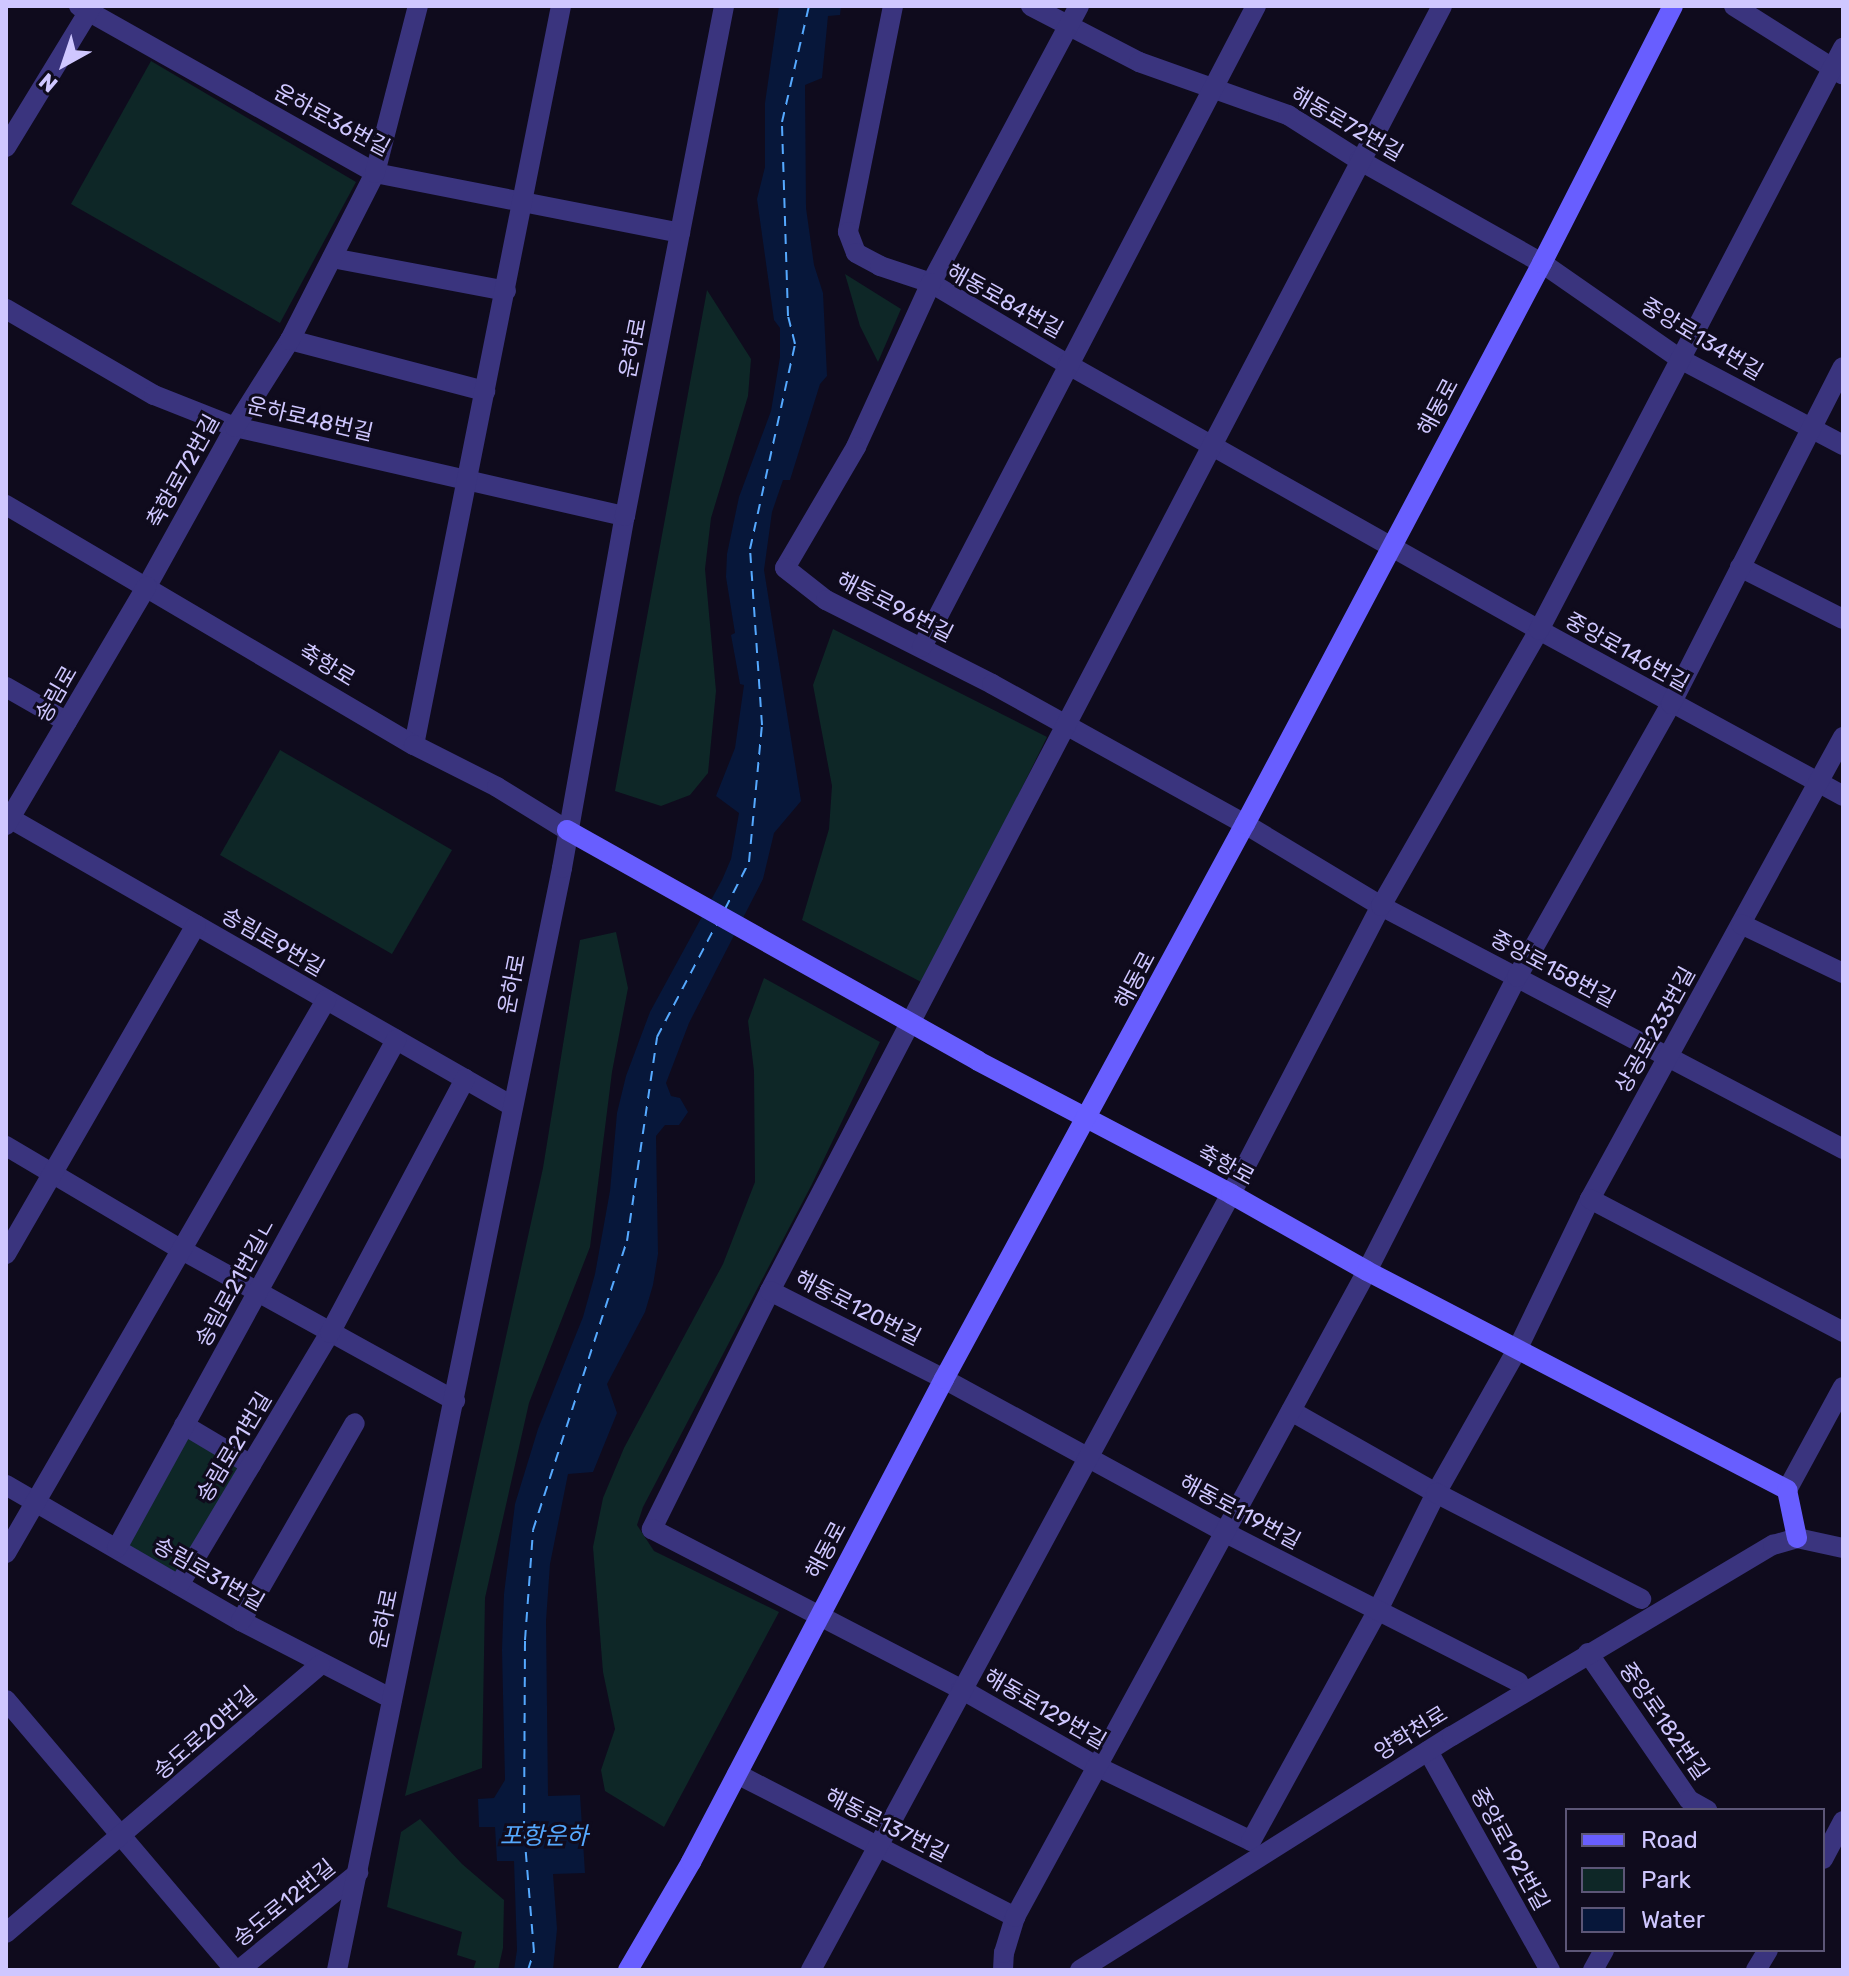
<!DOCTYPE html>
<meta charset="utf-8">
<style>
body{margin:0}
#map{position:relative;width:1849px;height:1976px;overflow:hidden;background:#0f0b1d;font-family:Rubik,"Noto Sans KR",sans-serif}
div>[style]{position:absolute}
.green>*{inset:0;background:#0e2727}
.water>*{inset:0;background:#07173a}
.ferry>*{height:2px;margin-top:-1px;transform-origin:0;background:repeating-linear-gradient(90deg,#55a9ff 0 10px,transparent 0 18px)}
.minor>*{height:20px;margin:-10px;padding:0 10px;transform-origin:10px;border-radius:10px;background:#3a347e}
.tertiary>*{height:20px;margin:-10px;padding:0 10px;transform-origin:10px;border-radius:10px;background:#3a347e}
.secondary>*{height:20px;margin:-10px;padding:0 10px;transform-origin:10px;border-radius:10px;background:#685eff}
span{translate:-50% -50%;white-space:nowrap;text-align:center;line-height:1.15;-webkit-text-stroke:6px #0f0b1d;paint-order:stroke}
.street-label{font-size:22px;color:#cfc7ff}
.water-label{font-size:24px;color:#55a9ff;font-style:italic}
.frame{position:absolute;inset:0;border:8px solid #cfc7ff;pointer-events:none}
.legend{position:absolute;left:1565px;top:1808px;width:260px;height:144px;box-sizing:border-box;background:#0f0b1d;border:2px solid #5c5677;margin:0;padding:10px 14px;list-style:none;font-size:24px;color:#cfc7ff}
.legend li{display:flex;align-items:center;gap:16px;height:40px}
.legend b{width:40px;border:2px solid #5c5677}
.north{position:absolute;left:24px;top:24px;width:80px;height:80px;-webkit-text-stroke:6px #0f0b1d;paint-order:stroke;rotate:220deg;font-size:22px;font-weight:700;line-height:32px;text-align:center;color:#cfc7ff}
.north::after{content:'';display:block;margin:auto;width:28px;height:36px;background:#cfc7ff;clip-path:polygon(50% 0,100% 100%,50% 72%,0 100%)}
</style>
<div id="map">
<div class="green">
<i style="clip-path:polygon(151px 61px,356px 182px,280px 323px,71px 204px)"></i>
<i style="clip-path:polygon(845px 274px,901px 309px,878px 362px,860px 326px)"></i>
<i style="clip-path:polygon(707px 290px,751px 359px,748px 396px,711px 518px,705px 569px,716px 691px,708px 773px,690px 795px,661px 806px,615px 791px)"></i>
<i style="clip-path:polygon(833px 629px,1047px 737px,925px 984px,802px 920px,829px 829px,832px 786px,813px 685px)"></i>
<i style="clip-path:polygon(280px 750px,452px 850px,392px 954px,220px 855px)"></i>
<i style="clip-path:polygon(616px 932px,628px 988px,612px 1072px,590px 1247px,529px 1403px,485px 1598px,482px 1768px,405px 1796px,543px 1168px,580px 940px)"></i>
<i style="clip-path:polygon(764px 978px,880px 1042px,811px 1186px,643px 1507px,637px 1525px,654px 1551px,779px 1612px,664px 1827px,605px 1791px,601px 1770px,615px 1729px,603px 1672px,593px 1547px,603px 1498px,624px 1448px,723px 1264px,755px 1182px,754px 1071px,748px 1021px)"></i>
<i style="clip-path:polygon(187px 1434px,241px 1465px,178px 1576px,124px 1545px)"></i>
<i style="clip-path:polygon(420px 1819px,462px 1864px,504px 1900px,503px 1948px,498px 1970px,473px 1970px,476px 1961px,457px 1955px,462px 1932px,387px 1907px,401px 1832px)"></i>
</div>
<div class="water">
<i style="clip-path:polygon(779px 6px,841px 6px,840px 15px,828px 16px,822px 78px,805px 85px,806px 208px,814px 265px,823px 293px,827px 376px,820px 384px,790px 480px,783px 480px,772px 512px,764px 570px,801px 801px,774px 833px,763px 879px,689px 1023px,666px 1083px,671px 1096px,680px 1098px,688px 1112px,679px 1125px,665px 1125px,656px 1136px,658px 1254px,653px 1285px,645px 1312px,607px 1384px,617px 1413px,593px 1472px,568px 1474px,550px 1564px,546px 1621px,548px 1796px,580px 1795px,585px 1873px,553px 1874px,557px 1929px,553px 1970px,514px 1970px,517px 1950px,514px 1861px,497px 1861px,495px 1827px,479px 1827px,478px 1799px,494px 1798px,505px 1780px,502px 1650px,504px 1594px,515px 1504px,538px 1429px,583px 1317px,595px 1274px,610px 1191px,617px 1113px,626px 1076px,650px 1012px,722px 880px,731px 859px,739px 813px,716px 796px,735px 748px,744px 685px,740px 684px,731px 635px,735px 633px,726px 577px,727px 554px,739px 497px,771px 411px,780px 357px,780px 328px,774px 320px,757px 199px,765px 167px,765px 103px)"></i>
</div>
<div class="ferry">
<i style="left:725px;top:909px;width:53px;rotate:-62.9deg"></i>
<i style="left:749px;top:862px;width:138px;rotate:-84.6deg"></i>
<i style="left:762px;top:725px;width:176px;rotate:-93.9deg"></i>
<i style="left:750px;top:549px;width:210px;rotate:-77.6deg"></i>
<i style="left:795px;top:344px;width:29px;rotate:-104deg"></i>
<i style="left:788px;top:316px;width:194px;rotate:-91.8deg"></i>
<i style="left:782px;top:122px;width:119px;rotate:-76.9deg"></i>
<i style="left:528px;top:1970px;width:19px;rotate:-72deg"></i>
<i style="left:534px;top:1952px;width:121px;rotate:-94.7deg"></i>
<i style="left:524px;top:1831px;width:191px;rotate:-89.7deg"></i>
<i style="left:525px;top:1640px;width:110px;rotate:-85.8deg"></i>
<i style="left:533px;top:1530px;width:304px;rotate:-72deg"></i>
<i style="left:627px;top:1241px;width:206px;rotate:-81.6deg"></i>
<i style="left:657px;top:1037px;width:127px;rotate:-62.2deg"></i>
</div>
<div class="minor">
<i style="left:79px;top:6px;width:340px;rotate:29.4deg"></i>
<i style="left:375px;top:173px;width:311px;rotate:11.1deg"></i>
<i style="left:893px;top:6px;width:230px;rotate:101.3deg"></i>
<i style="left:848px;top:232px;width:22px;rotate:69deg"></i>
<i style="left:856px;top:253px;width:27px;rotate:28deg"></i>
<i style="left:880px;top:266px;width:54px;rotate:18.4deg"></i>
<i style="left:931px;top:283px;width:158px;rotate:30.8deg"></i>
<i style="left:1067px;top:364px;width:542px;rotate:29.4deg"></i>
<i style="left:1539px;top:630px;width:346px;rotate:28.6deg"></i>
<i style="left:1031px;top:6px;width:122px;rotate:27.4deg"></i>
<i style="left:1139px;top:62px;width:158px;rotate:19.6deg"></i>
<i style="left:1288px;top:115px;width:84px;rotate:32.4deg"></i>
<i style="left:1359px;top:160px;width:210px;rotate:29.4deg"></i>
<i style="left:1542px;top:263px;width:168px;rotate:34.8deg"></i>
<i style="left:1680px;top:359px;width:184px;rotate:27.8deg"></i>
<i style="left:1079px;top:6px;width:314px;rotate:118.1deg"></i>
<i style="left:931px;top:283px;width:180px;rotate:114.6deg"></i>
<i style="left:856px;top:447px;width:140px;rotate:120.4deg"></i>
<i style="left:785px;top:568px;width:52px;rotate:38deg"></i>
<i style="left:826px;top:600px;width:186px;rotate:26.8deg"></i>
<i style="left:992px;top:684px;width:289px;rotate:29deg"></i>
<i style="left:1245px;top:824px;width:159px;rotate:31.1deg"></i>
<i style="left:1381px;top:906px;width:522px;rotate:27.74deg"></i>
<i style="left:1442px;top:6px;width:1450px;rotate:117.61deg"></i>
<i style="left:770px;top:1291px;width:266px;rotate:116.4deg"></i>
<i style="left:652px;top:1529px;width:348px;rotate:27.4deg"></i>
<i style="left:961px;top:1689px;width:155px;rotate:29.7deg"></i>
<i style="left:1096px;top:1766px;width:172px;rotate:25.8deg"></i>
<i style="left:1251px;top:1841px;width:264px;rotate:-61.2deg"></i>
<i style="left:1378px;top:1610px;width:131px;rotate:-63.6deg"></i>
<i style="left:1436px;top:1493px;width:164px;rotate:-60.5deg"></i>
<i style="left:1517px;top:1350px;width:168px;rotate:-64.2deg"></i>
<i style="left:1590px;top:1199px;width:527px;rotate:-61.29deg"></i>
<i style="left:1734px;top:6px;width:128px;rotate:32.2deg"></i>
<i style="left:6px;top:147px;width:165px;rotate:-58.6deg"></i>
<i style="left:332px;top:258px;width:177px;rotate:10.7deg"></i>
<i style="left:6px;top:309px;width:171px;rotate:30.2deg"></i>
<i style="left:154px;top:395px;width:87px;rotate:21.6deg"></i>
<i style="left:235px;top:427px;width:400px;rotate:12.9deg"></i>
<i style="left:290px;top:340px;width:202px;rotate:14.7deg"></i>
<i style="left:1740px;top:567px;width:115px;rotate:26.8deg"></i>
<i style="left:147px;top:586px;width:182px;rotate:-61deg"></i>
<i style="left:235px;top:427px;width:103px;rotate:-57.7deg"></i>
<i style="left:290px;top:340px;width:187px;rotate:-63deg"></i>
<i style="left:375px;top:173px;width:172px;rotate:-75.6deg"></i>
<i style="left:922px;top:647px;width:723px;rotate:-62.48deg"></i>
<i style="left:6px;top:687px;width:70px;rotate:29.8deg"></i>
<i style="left:414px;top:745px;width:753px;rotate:-78.75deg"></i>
<i style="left:6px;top:816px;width:583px;rotate:29.82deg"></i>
<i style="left:1741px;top:924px;width:113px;rotate:25.7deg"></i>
<i style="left:6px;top:1146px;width:204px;rotate:30.6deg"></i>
<i style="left:182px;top:1250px;width:312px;rotate:28.9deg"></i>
<i style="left:1590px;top:1199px;width:286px;rotate:27.7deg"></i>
<i style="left:6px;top:1254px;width:380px;rotate:-60deg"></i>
<i style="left:770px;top:1291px;width:195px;rotate:26.8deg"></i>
<i style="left:944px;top:1379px;width:321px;rotate:28.6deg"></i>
<i style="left:1226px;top:1533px;width:328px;rotate:27deg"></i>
<i style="left:1291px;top:1411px;width:167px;rotate:29.5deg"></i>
<i style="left:1436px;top:1493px;width:231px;rotate:27.3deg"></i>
<i style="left:184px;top:1425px;width:78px;rotate:30.8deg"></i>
<i style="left:6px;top:1485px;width:272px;rotate:30.1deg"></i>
<i style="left:241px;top:1621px;width:170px;rotate:27.3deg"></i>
<i style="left:1787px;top:1490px;width:117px;rotate:-61.5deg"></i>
<i style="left:117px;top:1548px;width:580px;rotate:-61.22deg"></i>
<i style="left:6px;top:1553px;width:639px;rotate:-59.94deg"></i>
<i style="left:179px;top:1585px;width:294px;rotate:-59.1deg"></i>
<i style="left:330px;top:1333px;width:288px;rotate:-62deg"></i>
<i style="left:241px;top:1621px;width:228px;rotate:-60.1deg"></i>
<i style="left:1588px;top:1653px;width:178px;rotate:55.5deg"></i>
<i style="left:1689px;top:1800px;width:21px;rotate:29deg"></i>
<i style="left:6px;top:1700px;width:354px;rotate:49.7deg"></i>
<i style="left:1428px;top:1751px;width:251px;rotate:60.9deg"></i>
<i style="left:737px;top:1774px;width:313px;rotate:27.2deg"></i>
<i style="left:1823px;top:1859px;width:43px;rotate:-62.2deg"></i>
<i style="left:6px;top:1933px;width:413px;rotate:-40.5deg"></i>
<i style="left:239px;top:1970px;width:154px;rotate:-39.2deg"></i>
<i style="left:811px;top:1970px;width:882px;rotate:-61.58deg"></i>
<i style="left:1231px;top:1194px;width:325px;rotate:-62.5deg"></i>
<i style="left:1381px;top:906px;width:318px;rotate:-60.2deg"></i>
<i style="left:1539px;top:630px;width:657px;rotate:-62.42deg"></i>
<i style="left:1003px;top:1970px;width:17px;rotate:-87deg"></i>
<i style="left:1004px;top:1953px;width:38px;rotate:-73deg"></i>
<i style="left:1015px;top:1917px;width:736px;rotate:-61.41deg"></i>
<i style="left:1367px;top:1271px;width:330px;rotate:-63deg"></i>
<i style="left:1517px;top:977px;width:313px;rotate:-60.6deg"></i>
<i style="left:1671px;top:704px;width:378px;rotate:-63deg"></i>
<i style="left:1080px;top:1970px;width:439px;rotate:-32.2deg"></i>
<i style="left:1452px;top:1736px;width:374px;rotate:-30.8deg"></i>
<i style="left:1773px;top:1545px;width:25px;rotate:-16deg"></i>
<i style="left:1797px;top:1538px;width:47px;rotate:12.3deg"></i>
<i style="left:1593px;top:1970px;width:23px;rotate:-61deg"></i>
<i style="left:1756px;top:1970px;width:23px;rotate:-59deg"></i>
</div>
<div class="tertiary">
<i style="left:6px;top:505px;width:473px;rotate:30.5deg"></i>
<i style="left:414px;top:745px;width:93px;rotate:26.8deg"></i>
<i style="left:497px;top:787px;width:82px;rotate:31.6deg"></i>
<i style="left:6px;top:825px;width:277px;rotate:-59.5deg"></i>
<i style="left:337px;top:1970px;width:1125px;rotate:-78.46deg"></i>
<i style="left:562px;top:868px;width:358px;rotate:-79.9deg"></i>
<i style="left:625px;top:516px;width:520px;rotate:-79.01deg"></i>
</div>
<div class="secondary">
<i style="left:567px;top:830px;width:471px;rotate:29.3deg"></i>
<i style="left:978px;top:1061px;width:286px;rotate:27.7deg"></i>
<i style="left:1231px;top:1194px;width:156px;rotate:29.5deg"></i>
<i style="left:1367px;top:1271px;width:474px;rotate:27.5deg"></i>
<i style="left:1787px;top:1490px;width:49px;rotate:78.2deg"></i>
<i style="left:628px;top:1970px;width:125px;rotate:-59.7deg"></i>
<i style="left:691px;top:1862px;width:545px;rotate:-62.35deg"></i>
<i style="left:944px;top:1379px;width:631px;rotate:-61.53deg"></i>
<i style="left:1245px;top:824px;width:635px;rotate:-62.1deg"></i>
<i style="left:1542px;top:263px;width:288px;rotate:-63deg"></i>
</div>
<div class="street-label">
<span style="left:332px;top:120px;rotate:28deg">운하로36번길</span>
<span style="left:1347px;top:124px;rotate:30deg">해동로72번길</span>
<span style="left:1005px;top:301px;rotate:29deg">해동로84번길</span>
<span style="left:1702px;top:339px;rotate:31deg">중앙로134번길</span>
<span style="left:633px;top:348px;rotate:-79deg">운하로</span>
<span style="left:1438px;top:407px;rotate:-62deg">해동로</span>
<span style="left:310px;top:419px;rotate:13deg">운하로48번길</span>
<span style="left:183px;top:471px;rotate:-61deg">축항로72번길</span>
<span style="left:895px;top:607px;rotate:27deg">해동로96번길</span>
<span style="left:1627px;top:652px;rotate:29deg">중앙로146번길</span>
<span style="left:327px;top:665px;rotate:31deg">축항로</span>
<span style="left:56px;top:694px;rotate:-60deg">송림로</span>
<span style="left:273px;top:942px;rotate:30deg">송림로9번길</span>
<span style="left:1553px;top:969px;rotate:28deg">중앙로158번길</span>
<span style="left:1135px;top:980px;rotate:-62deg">해동로</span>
<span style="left:512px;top:984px;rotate:-79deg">운하로</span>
<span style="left:1655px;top:1030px;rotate:-61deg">상공로233번길</span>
<span style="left:1226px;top:1165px;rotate:28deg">축항로</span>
<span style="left:236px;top:1282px;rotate:-61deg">송림로21번길ㄴ</span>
<span style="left:858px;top:1308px;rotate:27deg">해동로120번길</span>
<span style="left:234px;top:1447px;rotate:-59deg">송림로21번길</span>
<span style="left:1240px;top:1512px;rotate:28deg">해동로119번길</span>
<span style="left:826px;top:1550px;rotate:-62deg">해동로</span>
<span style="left:209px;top:1574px;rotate:30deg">송림로31번길</span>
<span style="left:384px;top:1619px;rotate:-78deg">운하로</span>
<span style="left:1045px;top:1709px;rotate:30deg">해동로129번길</span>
<span style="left:1664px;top:1721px;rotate:55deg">중앙로182번길</span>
<span style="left:205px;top:1733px;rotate:-41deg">송도로20번길</span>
<span style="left:1411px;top:1733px;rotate:-32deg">양학천로</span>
<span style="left:887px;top:1825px;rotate:27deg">해동로137번길</span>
<span style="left:1510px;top:1849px;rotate:61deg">중앙로192번길</span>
<span style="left:284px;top:1903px;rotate:-39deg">송도로12번길</span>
</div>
<div class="water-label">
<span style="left:544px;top:1837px">포항운하</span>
</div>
<div class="frame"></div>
<ul class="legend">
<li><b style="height:10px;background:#685eff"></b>Road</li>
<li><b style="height:22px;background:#0e2727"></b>Park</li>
<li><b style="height:22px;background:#07173a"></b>Water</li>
</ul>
<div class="north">N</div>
</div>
